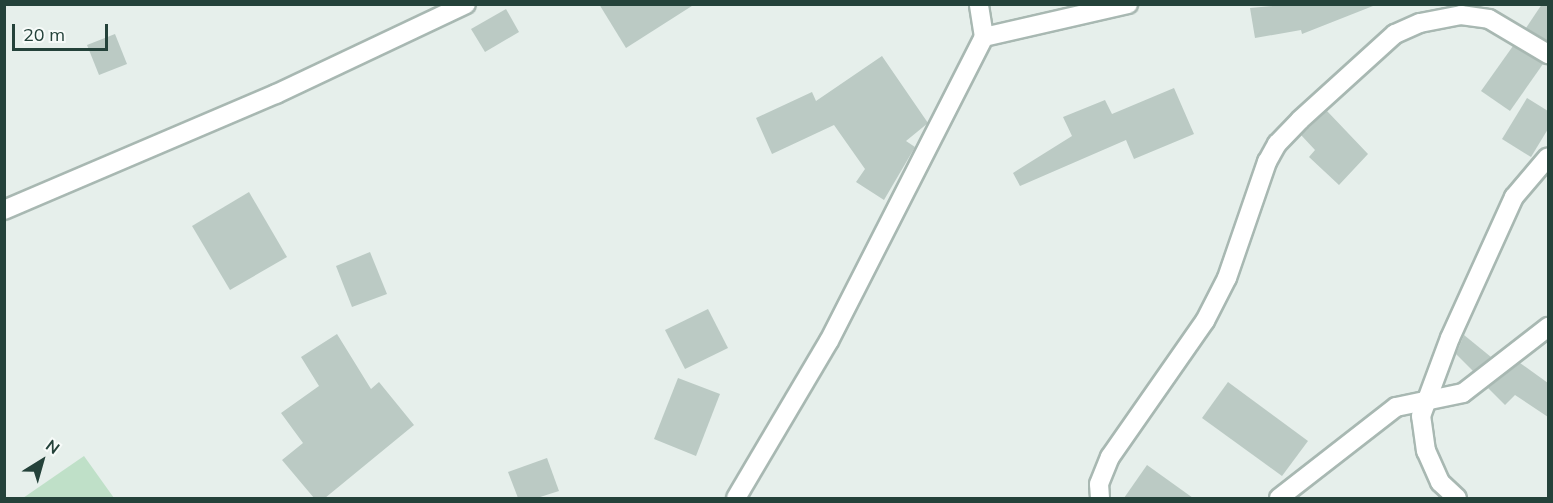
<!DOCTYPE html>
<style>
body{margin:0}
#map{position:relative;width:1553px;height:503px;overflow:hidden;background:#e6efeb;font-family:Mulish,sans-serif}
div>[style]{position:absolute}
.green>*{inset:0;background:#bfe0c8}
.building>*{inset:0;background:#bbcac4}
.roads{filter:drop-shadow(2px 0 #a8b8b2) drop-shadow(-2px 0 #a8b8b2) drop-shadow(0 2px #a8b8b2) drop-shadow(0 -2px #a8b8b2)}
.minor>*{height:18px;margin:-9px;padding:0 9px;transform-origin:9px;border-radius:9px;background:#fff}
span{translate:-50% -50%;white-space:nowrap;text-align:center;line-height:1.15;-webkit-text-stroke:4.5px #f7fbf9;paint-order:stroke}
.frame{position:absolute;inset:0;border:6px solid #24423a;pointer-events:none}
.north{position:absolute;left:12px;top:431px;width:60px;height:60px;-webkit-text-stroke:4px #f7fbf9;paint-order:stroke;rotate:37deg;font-size:16px;font-weight:700;line-height:24px;text-align:center;color:#24423a}
.north::after{content:'';display:block;margin:auto;width:21px;height:27px;background:#24423a;clip-path:polygon(50% 0,100% 100%,50% 72%,0 100%)}
.scale{position:absolute;left:12px;top:24px;width:96px;height:27px;box-sizing:border-box;border:3px solid #24423a;border-top:0;padding-left:8px;font-size:18px;line-height:21px;white-space:nowrap;color:#24423a;-webkit-text-stroke:4px #f7fbf9;paint-order:stroke}
</style>
<div id="map">
<div class="green">
<i style="clip-path:polygon(84px 456px,114px 498px,23px 498px)"></i>
</div>
<div class="building">
<i style="clip-path:polygon(599px 4px,695px 4px,626px 48px)"></i>
<i style="clip-path:polygon(1295px 4px,1373px 4px,1373px 6px,1302px 34px,1301px 30px,1255px 38px,1250px 8px)"></i>
<i style="clip-path:polygon(1542px 4px,1548px 4px,1548px 41px,1526px 28px)"></i>
<i style="clip-path:polygon(506px 9px,519px 32px,485px 52px,471px 29px)"></i>
<i style="clip-path:polygon(115px 34px,127px 64px,99px 75px,87px 45px)"></i>
<i style="clip-path:polygon(1513px 46px,1543px 64px,1510px 111px,1481px 91px)"></i>
<i style="clip-path:polygon(882px 56px,928px 123px,906px 141px,915px 147px,884px 200px,856px 182px,865px 169px,834px 125px,772px 154px,756px 118px,812px 92px,816px 101px)"></i>
<i style="clip-path:polygon(1174px 88px,1194px 134px,1134px 159px,1126px 140px,1020px 186px,1013px 173px,1072px 136px,1063px 117px,1105px 100px,1112px 114px)"></i>
<i style="clip-path:polygon(1527px 98px,1548px 111px,1548px 129px,1531px 157px,1502px 139px)"></i>
<i style="clip-path:polygon(1327px 111px,1368px 154px,1339px 185px,1309px 157px,1315px 150px,1301px 135px)"></i>
<i style="clip-path:polygon(249px 192px,287px 257px,230px 290px,192px 226px)"></i>
<i style="clip-path:polygon(370px 252px,387px 294px,352px 307px,336px 266px)"></i>
<i style="clip-path:polygon(708px 309px,728px 348px,685px 369px,665px 330px)"></i>
<i style="clip-path:polygon(337px 334px,371px 389px,379px 382px,414px 425px,325px 498px,314px 498px,282px 460px,303px 443px,281px 413px,319px 386px,301px 357px)"></i>
<i style="clip-path:polygon(1464px 335px,1491px 357px,1473px 371px,1456px 354px)"></i>
<i style="clip-path:polygon(1520px 363px,1548px 383px,1548px 417px,1515px 395px,1505px 405px,1488px 388px)"></i>
<i style="clip-path:polygon(678px 378px,720px 394px,696px 456px,654px 439px)"></i>
<i style="clip-path:polygon(1228px 382px,1308px 441px,1282px 476px,1202px 418px)"></i>
<i style="clip-path:polygon(547px 458px,559px 491px,537px 498px,518px 498px,508px 472px)"></i>
<i style="clip-path:polygon(1147px 465px,1193px 498px,1124px 498px)"></i>
</div>
<div class="roads">
<div class="minor">
<i style="left:984px;top:37px;width:148px;rotate:-12.9deg"></i>
<i style="left:4px;top:210px;width:296px;rotate:-23.1deg"></i>
<i style="left:276px;top:94px;width:210px;rotate:-25.3deg"></i>
<i style="left:736px;top:498px;width:182px;rotate:-59.4deg"></i>
<i style="left:829px;top:341px;width:341px;rotate:-63deg"></i>
<i style="left:984px;top:37px;width:33px;rotate:-99deg"></i>
<i style="left:1100px;top:498px;width:14px;rotate:-94deg"></i>
<i style="left:1099px;top:484px;width:29px;rotate:-68deg"></i>
<i style="left:1110px;top:457px;width:166px;rotate:-55.1deg"></i>
<i style="left:1205px;top:321px;width:48px;rotate:-62.9deg"></i>
<i style="left:1227px;top:278px;width:123px;rotate:-71deg"></i>
<i style="left:1267px;top:162px;width:21px;rotate:-61deg"></i>
<i style="left:1277px;top:144px;width:33px;rotate:-46deg"></i>
<i style="left:1300px;top:120px;width:128px;rotate:-42.2deg"></i>
<i style="left:1395px;top:34px;width:27px;rotate:-24deg"></i>
<i style="left:1420px;top:23px;width:42px;rotate:-11deg"></i>
<i style="left:1461px;top:15px;width:28px;rotate:8deg"></i>
<i style="left:1489px;top:19px;width:69px;rotate:30.7deg"></i>
<i style="left:1279px;top:498px;width:148px;rotate:-37.9deg"></i>
<i style="left:1396px;top:407px;width:68px;rotate:-11.8deg"></i>
<i style="left:1463px;top:393px;width:108px;rotate:-37.8deg"></i>
<i style="left:1457px;top:498px;width:23px;rotate:-137deg"></i>
<i style="left:1440px;top:482px;width:34px;rotate:-114deg"></i>
<i style="left:1426px;top:451px;width:35px;rotate:-98deg"></i>
<i style="left:1421px;top:416px;width:83px;rotate:-69.6deg"></i>
<i style="left:1450px;top:338px;width:155px;rotate:-65.6deg"></i>
<i style="left:1514px;top:197px;width:52px;rotate:-49.6deg"></i>
</div>
</div>
<div class="frame"></div>
<div class="north">N</div>
<div class="scale">20 m</div>
</div>
